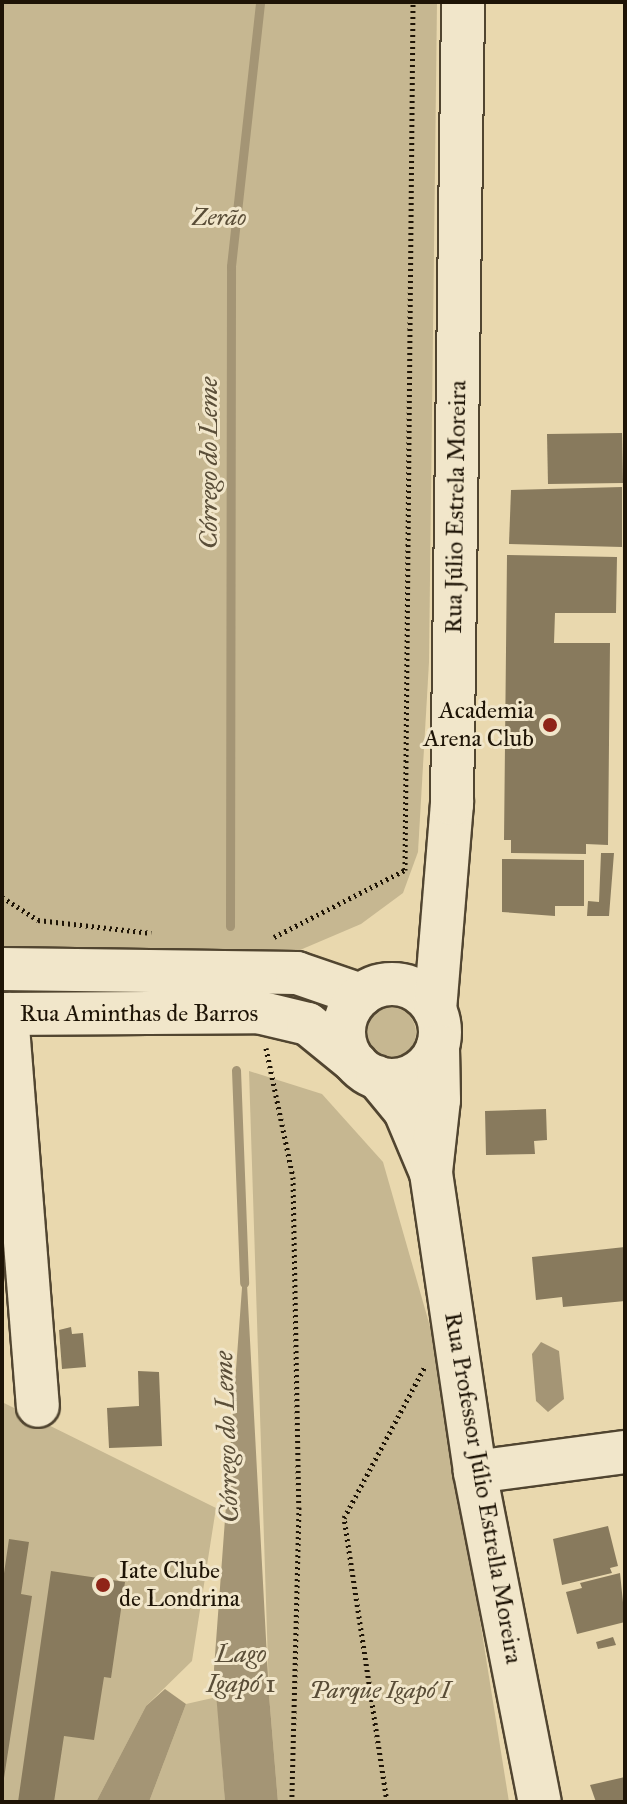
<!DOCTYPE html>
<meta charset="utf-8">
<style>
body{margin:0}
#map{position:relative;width:627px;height:1804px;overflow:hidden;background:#e9d8ae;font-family:"IM FELL Great Primer",serif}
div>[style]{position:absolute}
.green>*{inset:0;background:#c6b791}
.round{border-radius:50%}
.water>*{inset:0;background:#a49575}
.stream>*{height:9px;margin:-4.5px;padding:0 4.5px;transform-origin:4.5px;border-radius:4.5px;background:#a49575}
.building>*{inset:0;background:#887a5d}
.path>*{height:5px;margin-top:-2.5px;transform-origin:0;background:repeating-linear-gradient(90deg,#1e1406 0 2px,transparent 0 6px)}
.roads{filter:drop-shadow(2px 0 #514530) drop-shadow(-2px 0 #514530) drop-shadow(0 2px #514530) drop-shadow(0 -2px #514530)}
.minor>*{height:42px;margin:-21px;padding:0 21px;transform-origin:21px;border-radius:21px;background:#f1e6ca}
.minor>.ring{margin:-21px;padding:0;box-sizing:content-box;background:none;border:42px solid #f1e6ca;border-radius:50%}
.dots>*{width:22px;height:22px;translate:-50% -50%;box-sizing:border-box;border:4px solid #f1e6ca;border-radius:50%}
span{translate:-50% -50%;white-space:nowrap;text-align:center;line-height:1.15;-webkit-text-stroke:6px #f1e6ca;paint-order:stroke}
.park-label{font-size:24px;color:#594d37;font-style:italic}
.street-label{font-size:24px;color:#1e1406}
.poi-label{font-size:24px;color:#1e1406}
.right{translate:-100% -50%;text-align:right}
.left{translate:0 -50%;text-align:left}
.water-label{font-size:26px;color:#5a4e38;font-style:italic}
.frame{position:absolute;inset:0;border:4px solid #1e1406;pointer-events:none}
</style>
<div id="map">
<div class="green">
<i style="clip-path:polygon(2px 2px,437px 2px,429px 662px,418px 852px,403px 893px,361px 924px,300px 950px,2px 946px)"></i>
<i class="round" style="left:364px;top:1007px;width:52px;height:52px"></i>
<i style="clip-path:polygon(249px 1071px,322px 1094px,383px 1162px,437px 1351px,509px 1802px,278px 1802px,269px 1695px)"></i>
<i style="clip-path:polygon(2px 1402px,216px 1508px,192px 1661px,146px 1706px,96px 1802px,2px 1802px)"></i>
<i style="clip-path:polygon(217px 1697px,225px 1802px,149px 1802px,186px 1704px)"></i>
</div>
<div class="water">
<i style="clip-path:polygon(245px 1247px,269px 1695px,278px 1802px,225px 1802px,214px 1669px)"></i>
<i style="clip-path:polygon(541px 1342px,559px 1351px,564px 1399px,548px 1412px,536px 1401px,532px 1354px)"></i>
<i style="clip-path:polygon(165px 1689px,186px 1704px,149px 1802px,96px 1802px,146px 1706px)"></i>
</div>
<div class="stream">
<i style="left:230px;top:926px;width:660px;rotate:-89.91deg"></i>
<i style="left:231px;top:266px;width:266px;rotate:-83.7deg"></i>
<i style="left:236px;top:1070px;width:213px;rotate:87.8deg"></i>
</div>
<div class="building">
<i style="clip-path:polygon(622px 433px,623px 483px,548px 484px,547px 434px)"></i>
<i style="clip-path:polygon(622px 487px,622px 547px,509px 544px,511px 490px)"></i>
<i style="clip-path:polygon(507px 555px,617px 557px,616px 613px,555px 613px,554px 643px,610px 643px,608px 845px,586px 844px,586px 854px,511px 853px,511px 840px,504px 840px)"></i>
<i style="clip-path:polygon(601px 853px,614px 853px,609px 916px,587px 916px,588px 901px,599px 902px)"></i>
<i style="clip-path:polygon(502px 859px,584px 860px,584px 906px,555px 906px,555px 916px,502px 912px)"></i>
<i style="clip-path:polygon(546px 1109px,547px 1140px,534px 1141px,535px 1154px,486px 1155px,485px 1111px)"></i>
<i style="clip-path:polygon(625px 1247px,625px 1301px,563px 1307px,562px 1297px,536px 1300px,532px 1257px)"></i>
<i style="clip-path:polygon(71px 1327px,72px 1334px,83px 1333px,86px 1367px,62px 1369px,59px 1330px)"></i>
<i style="clip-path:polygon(138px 1371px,159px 1372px,162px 1446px,109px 1448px,107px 1408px,139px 1406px)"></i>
<i style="clip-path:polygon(608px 1526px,618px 1566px,610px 1568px,612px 1573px,562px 1585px,553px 1539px)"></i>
<i style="clip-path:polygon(9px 1539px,29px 1542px,21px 1594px,32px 1596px,4px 1778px,2px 1587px)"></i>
<i style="clip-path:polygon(51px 1571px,125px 1582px,111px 1678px,104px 1677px,94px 1740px,64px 1736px,54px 1802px,18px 1802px)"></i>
<i style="clip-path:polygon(620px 1573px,625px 1622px,577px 1634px,566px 1592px,582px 1588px,580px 1583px)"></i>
<i style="clip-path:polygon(613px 1637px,616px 1645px,598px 1649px,596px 1642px)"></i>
<i style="clip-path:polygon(625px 1777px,625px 1802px,596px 1802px,590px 1785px)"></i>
</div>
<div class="path">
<i style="left:2px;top:897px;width:43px;rotate:32.6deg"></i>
<i style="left:38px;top:920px;width:114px;rotate:6.6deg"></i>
<i style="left:274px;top:937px;width:147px;rotate:-27.1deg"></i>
<i style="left:405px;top:870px;width:868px;rotate:-89.47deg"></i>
<i style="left:266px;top:1048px;width:132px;rotate:78.2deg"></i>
<i style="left:293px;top:1177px;width:330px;rotate:89deg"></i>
<i style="left:299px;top:1507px;width:295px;rotate:91.4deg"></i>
<i style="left:387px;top:1802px;width:287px;rotate:-98.6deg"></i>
<i style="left:344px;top:1518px;width:172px;rotate:-61.9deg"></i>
</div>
<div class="roads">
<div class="minor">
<i style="left:2px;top:969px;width:295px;rotate:0.8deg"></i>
<i style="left:297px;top:973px;width:68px;rotate:19deg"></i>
<i class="ring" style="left:344px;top:984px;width:54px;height:54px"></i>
<i style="left:435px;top:1010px;width:207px;rotate:-85.3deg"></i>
<i style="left:452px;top:804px;width:802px;rotate:-89.21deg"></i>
<i style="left:2px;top:1014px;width:256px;rotate:-0.4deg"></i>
<i style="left:258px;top:1012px;width:51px;rotate:13.5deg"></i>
<i style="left:308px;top:1024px;width:63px;rotate:39.2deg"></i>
<i style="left:7px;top:1014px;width:393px;rotate:85.5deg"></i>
<i style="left:377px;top:1077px;width:44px;rotate:50.5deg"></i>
<i style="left:405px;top:1111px;width:67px;rotate:67.2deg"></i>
<i style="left:431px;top:1173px;width:302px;rotate:81.6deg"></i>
<i style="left:475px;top:1472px;width:336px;rotate:78.9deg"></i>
<i style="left:431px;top:1172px;width:72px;rotate:-83.7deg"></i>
<i style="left:439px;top:1100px;width:54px;rotate:-91.1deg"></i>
<i style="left:475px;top:1472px;width:151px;rotate:-7.6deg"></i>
</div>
</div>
<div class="dots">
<i style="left:550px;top:725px;background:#8f2418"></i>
<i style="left:103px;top:1585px;background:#8f2418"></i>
</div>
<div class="park-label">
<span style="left:219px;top:218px">Zerão</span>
<span style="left:380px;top:1691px">Parque Igapó I</span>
</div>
<div class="street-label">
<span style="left:456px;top:507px;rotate:-89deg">Rua Júlio Estrela Moreira</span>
<span style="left:139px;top:1014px">Rua Aminthas de Barros</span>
<span style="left:483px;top:1488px;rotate:80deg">Rua Professor Júlio Estrella Moreira</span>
</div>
<div class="poi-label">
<span class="right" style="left:534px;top:725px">Academia<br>Arena Club</span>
<span class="left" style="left:119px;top:1585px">Iate Clube<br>de Londrina</span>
</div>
<div class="water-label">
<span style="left:209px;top:463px;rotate:-90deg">Córrego do Leme</span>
<span style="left:227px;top:1437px;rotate:-92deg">Córrego do Leme</span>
<span style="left:241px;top:1669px">Lago<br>Igapó 1</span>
</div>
<div class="frame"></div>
</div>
